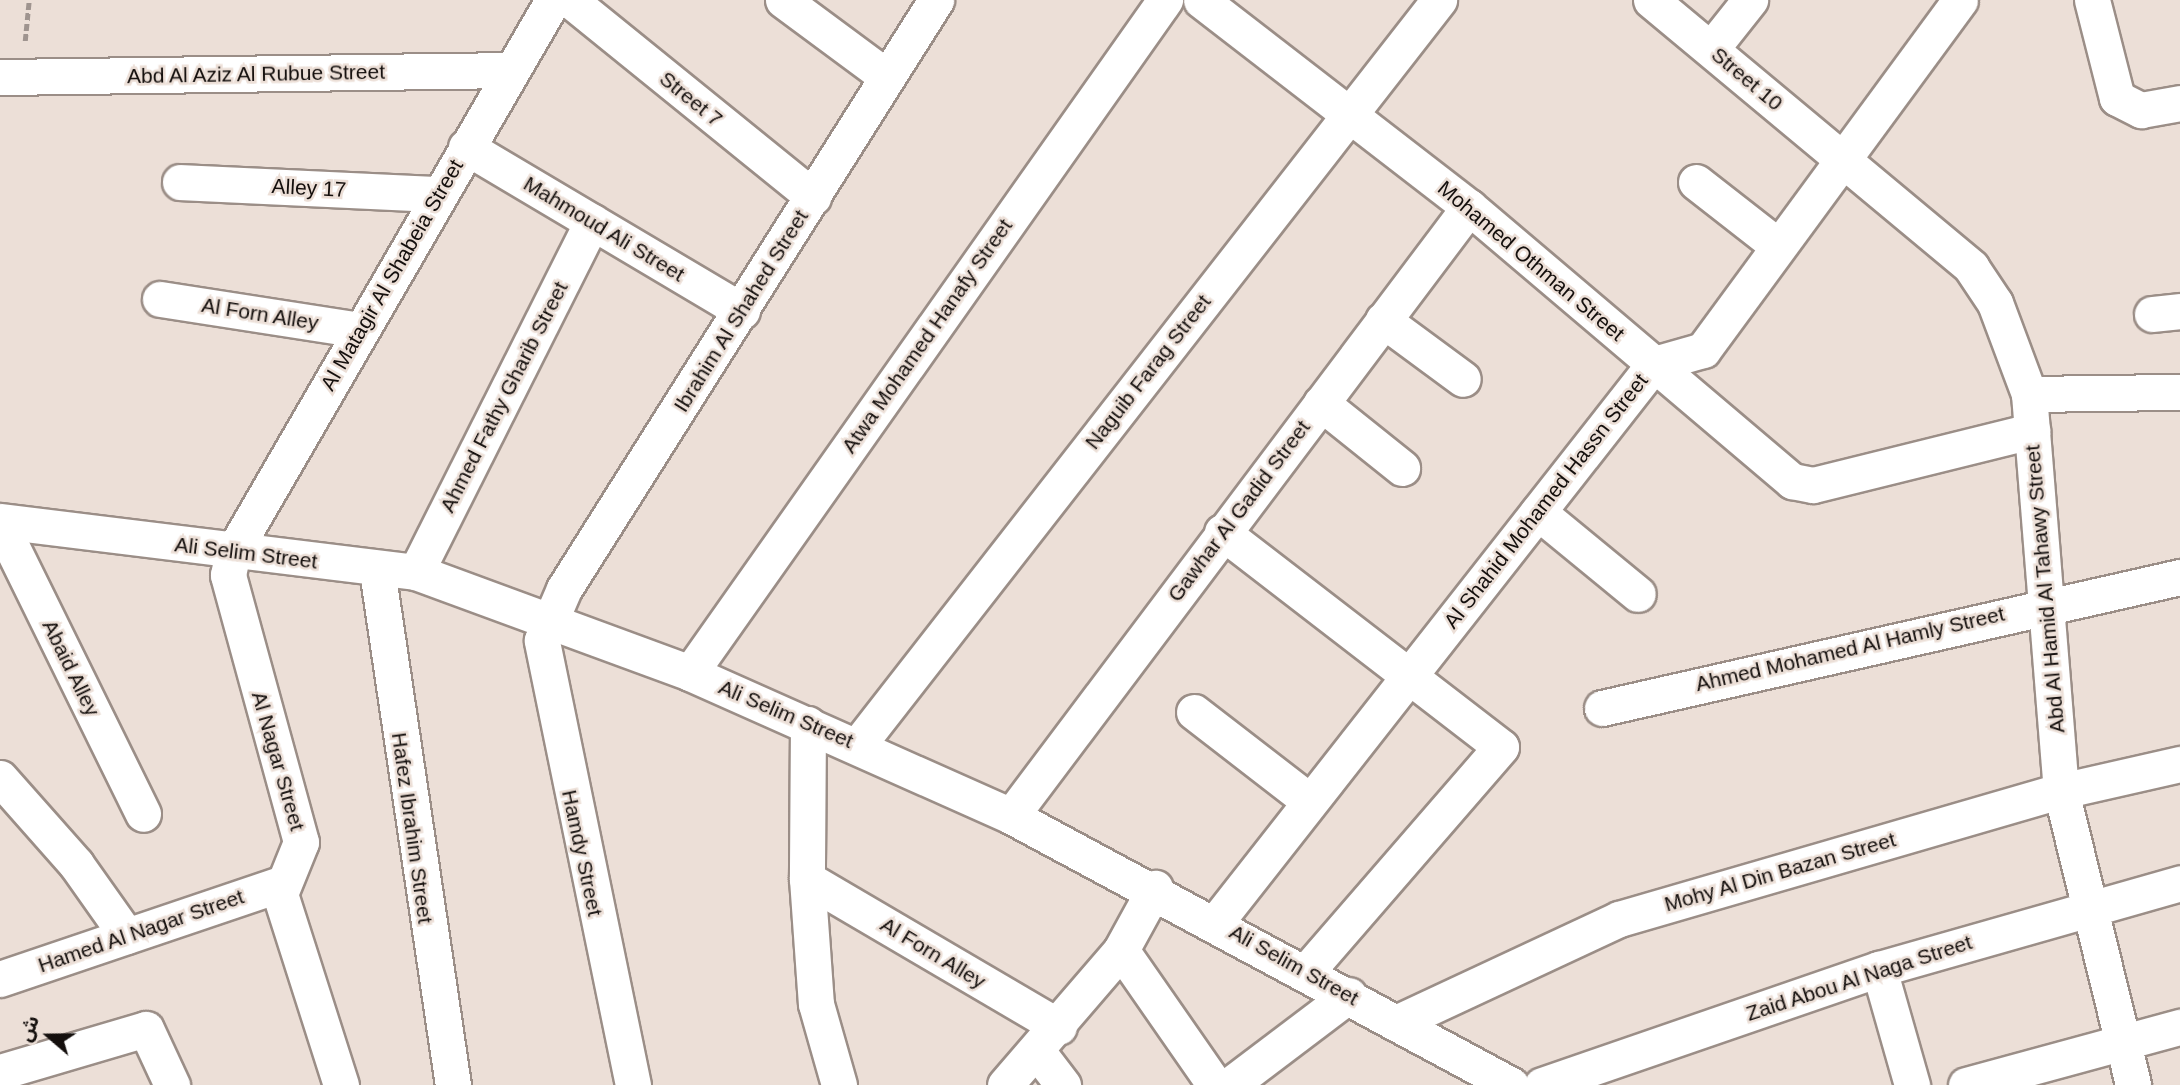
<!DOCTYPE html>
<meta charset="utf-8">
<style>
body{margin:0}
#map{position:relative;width:2180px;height:1085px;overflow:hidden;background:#ecdfd7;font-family:Helvetica,"Noto Sans Arabic",sans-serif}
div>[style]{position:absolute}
.path>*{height:4.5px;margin-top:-2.25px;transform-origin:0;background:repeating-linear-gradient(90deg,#9f948f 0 7px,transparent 0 10.5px)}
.roads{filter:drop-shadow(2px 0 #9b8e87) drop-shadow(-2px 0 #9b8e87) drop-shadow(0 2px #9b8e87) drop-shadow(0 -2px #9b8e87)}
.street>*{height:35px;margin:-17.5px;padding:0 17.5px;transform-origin:17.5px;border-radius:17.5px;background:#fff}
span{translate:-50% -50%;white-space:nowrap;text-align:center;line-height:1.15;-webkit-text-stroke:5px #ecdfd7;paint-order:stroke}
.street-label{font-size:21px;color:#140f0d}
.north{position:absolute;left:14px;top:1001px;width:70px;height:70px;-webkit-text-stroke:5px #ecdfd7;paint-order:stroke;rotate:290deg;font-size:19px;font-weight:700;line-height:28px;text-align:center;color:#140f0d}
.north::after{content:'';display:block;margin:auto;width:24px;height:32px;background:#140f0d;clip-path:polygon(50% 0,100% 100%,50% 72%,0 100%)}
</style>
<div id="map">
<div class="path">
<i style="left:25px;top:41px;width:41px;rotate:-84.4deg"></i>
</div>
<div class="roads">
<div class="street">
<i style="left:570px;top:0;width:313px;rotate:39deg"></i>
<i style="left:783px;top:0;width:129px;rotate:36.5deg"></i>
<i style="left:1201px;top:0;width:339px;rotate:37.7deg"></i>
<i style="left:1469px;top:207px;width:424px;rotate:40.3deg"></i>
<i style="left:1792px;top:481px;width:21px;rotate:11deg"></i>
<i style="left:1813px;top:485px;width:226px;rotate:-13.9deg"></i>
<i style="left:1651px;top:0;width:417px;rotate:39.8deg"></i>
<i style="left:1971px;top:267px;width:43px;rotate:56.3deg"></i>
<i style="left:1995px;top:303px;width:97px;rotate:69.5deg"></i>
<i style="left:2029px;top:394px;width:398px;rotate:85.4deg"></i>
<i style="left:2061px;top:791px;width:303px;rotate:76.2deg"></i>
<i style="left:2092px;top:0;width:101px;rotate:75.7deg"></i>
<i style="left:2117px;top:98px;width:27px;rotate:27deg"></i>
<i style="left:2141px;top:110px;width:40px;rotate:-10deg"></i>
<i style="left:1711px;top:49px;width:63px;rotate:-51.5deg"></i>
<i style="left:0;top:77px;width:511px;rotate:-0.78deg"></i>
<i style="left:466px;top:147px;width:321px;rotate:30.7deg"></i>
<i style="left:180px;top:182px;width:259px;rotate:2.7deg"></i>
<i style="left:1696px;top:182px;width:104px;rotate:38deg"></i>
<i style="left:160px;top:299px;width:203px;rotate:8.8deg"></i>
<i style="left:2152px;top:314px;width:28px;rotate:-6deg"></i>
<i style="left:1383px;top:320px;width:99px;rotate:36.4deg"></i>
<i style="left:2029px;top:394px;width:151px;rotate:-0.8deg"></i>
<i style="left:1321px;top:403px;width:104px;rotate:38.7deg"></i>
<i style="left:1538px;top:512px;width:129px;rotate:39.4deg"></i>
<i style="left:0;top:521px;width:419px;rotate:7deg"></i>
<i style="left:416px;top:572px;width:292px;rotate:20.2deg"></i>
<i style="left:690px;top:673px;width:351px;rotate:24deg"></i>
<i style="left:1011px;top:816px;width:568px;rotate:28.28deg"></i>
<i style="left:0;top:523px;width:324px;rotate:63.8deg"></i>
<i style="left:1222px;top:532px;width:352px;rotate:37.6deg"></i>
<i style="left:1501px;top:747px;width:295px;rotate:130.9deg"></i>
<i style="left:377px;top:570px;width:521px;rotate:81.61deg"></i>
<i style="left:416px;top:572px;width:392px;rotate:-63.3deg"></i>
<i style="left:690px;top:673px;width:824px;rotate:-54.79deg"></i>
<i style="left:1602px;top:708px;width:593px;rotate:-12.77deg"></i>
<i style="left:1194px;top:712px;width:145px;rotate:37.7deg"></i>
<i style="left:808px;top:724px;width:155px;rotate:90.4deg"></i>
<i style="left:807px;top:879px;width:125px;rotate:85.9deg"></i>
<i style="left:816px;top:1004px;width:84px;rotate:74.1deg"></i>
<i style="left:858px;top:745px;width:945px;rotate:-52.05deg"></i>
<i style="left:0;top:778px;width:115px;rotate:48.5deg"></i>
<i style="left:76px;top:864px;width:88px;rotate:54.7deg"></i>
<i style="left:1011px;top:816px;width:762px;rotate:-53.05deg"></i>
<i style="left:807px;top:879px;width:292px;rotate:30.4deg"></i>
<i style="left:1216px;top:922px;width:709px;rotate:-51.87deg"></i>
<i style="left:1654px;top:364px;width:51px;rotate:-15.9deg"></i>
<i style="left:1703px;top:350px;width:434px;rotate:-53.7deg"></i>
<i style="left:1121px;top:950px;width:165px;rotate:55.2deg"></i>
<i style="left:1879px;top:969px;width:121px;rotate:74.1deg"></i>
<i style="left:0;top:979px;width:297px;rotate:-18.7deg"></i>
<i style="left:1396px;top:1023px;width:246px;rotate:-25deg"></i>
<i style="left:1619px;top:919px;width:460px;rotate:-16.2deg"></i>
<i style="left:2061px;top:791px;width:122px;rotate:-12.8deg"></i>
<i style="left:1037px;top:1051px;width:43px;rotate:52.6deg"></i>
<i style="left:0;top:1072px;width:152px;rotate:-16.4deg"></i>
<i style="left:146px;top:1029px;width:62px;rotate:65.1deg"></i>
<i style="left:341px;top:1085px;width:201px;rotate:-107.7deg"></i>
<i style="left:280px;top:894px;width:56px;rotate:-68deg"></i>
<i style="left:301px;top:842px;width:277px;rotate:-105.3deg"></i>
<i style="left:228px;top:575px;width:24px;rotate:-78deg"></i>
<i style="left:233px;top:552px;width:638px;rotate:-59.9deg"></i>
<i style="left:633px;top:1085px;width:454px;rotate:-101.6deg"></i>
<i style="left:542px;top:640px;width:56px;rotate:-66.7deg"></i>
<i style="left:564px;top:589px;width:697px;rotate:-57.72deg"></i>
<i style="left:1005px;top:1085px;width:178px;rotate:-49.3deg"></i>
<i style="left:1121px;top:950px;width:71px;rotate:-61.3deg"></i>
<i style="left:1230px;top:1085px;width:149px;rotate:-37.1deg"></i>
<i style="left:1542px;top:1085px;width:356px;rotate:-19deg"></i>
<i style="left:1879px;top:969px;width:313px;rotate:-15.9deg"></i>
<i style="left:1966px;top:1085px;width:222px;rotate:-15.2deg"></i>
</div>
</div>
<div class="street-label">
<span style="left:256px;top:74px;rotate:-1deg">Abd Al Aziz Al Rubue Street</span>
<span style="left:1747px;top:79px;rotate:40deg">Street 10</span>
<span style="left:691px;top:99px;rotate:39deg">Street 7</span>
<span style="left:309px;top:188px;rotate:3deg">Alley 17</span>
<span style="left:604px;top:229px;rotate:31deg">Mahmoud Ali Street</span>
<span style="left:1531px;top:261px;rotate:40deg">Mohamed Othman Street</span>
<span style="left:392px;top:275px;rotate:-60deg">Al Matagir Al Shabeia Street</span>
<span style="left:741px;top:311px;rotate:-58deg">Ibrahim Al Shahed Street</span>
<span style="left:260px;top:314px;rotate:9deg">Al Forn Alley</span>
<span style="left:927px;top:336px;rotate:-55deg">Atwa Mohamed Hanafy Street</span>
<span style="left:1148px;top:372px;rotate:-52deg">Naguib Farag Street</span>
<span style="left:504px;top:397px;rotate:-63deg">Ahmed Fathy Gharib Street</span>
<span style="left:1546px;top:501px;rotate:-52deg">Al Shahid Mohamed Hassn Street</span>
<span style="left:1239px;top:511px;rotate:-53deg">Gawhar Al Gadid Street</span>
<span style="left:246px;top:553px;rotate:7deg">Ali Selim Street</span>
<span style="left:2045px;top:589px;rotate:-95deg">Abd Al Hamid Al Tahawy Street</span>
<span style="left:1850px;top:649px;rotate:-13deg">Ahmed Mohamed Al Hamly Street</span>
<span style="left:71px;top:668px;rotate:64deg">Abaid Alley</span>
<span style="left:786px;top:714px;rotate:23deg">Ali Selim Street</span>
<span style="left:278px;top:761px;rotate:74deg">Al Nagar Street</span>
<span style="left:412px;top:828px;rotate:82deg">Hafez Ibrahim Street</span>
<span style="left:582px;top:853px;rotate:78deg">Hamdy Street</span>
<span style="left:1780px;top:872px;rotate:-16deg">Mohy Al Din Bazan Street</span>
<span style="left:141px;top:931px;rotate:-19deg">Hamed Al Nagar Street</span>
<span style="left:933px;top:953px;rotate:31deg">Al Forn Alley</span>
<span style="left:1294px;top:965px;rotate:29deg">Ali Selim Street</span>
<span style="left:1859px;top:978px;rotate:-18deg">Zaid Abou Al Naga Street</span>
</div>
<div class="north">ش</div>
</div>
